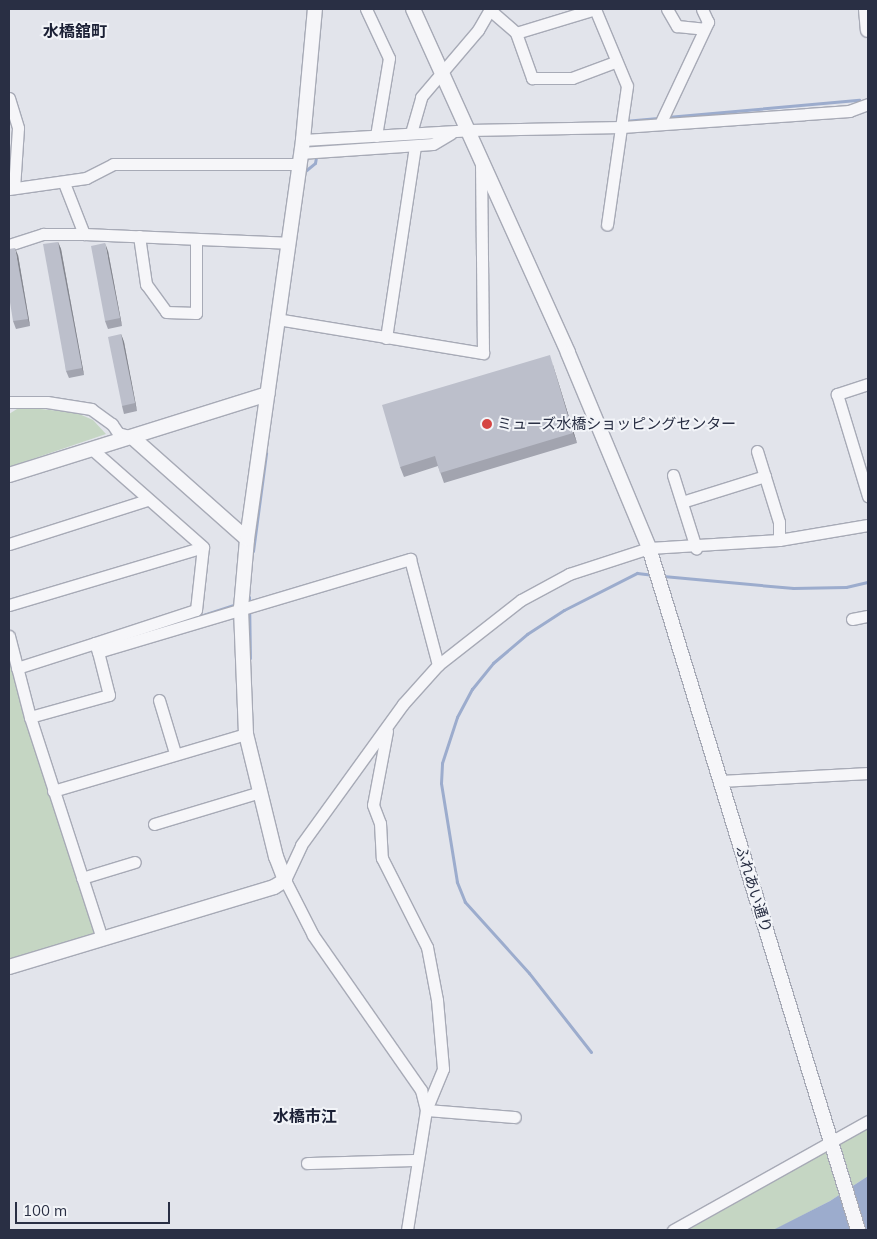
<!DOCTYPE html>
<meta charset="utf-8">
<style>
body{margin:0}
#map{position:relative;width:877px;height:1239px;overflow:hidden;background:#e2e4eb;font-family:Mulish,"Noto Sans JP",sans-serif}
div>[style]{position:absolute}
.green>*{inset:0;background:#c5d6c3}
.water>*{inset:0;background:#9caccd}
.stream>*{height:3px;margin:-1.5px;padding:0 1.5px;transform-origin:1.5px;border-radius:1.5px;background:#9caccd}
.roads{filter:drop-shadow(1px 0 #a7aab6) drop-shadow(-1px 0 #a7aab6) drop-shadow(0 1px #a7aab6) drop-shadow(0 -1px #a7aab6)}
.minor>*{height:11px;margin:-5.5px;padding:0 5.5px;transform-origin:5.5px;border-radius:5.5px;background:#f6f6f9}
.tertiary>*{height:14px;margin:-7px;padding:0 7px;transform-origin:7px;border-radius:7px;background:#f6f6f9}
.wall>*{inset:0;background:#a2a4af}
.shaded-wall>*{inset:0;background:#84868e}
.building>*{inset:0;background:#bcbfcb}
.dots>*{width:14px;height:14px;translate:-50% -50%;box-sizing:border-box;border:2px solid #f2f4f8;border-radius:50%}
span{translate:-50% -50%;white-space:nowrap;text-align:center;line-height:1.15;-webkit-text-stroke:4px #f2f4f8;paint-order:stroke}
.poi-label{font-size:15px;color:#292f44}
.left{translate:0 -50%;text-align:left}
.street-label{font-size:15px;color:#292f44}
.neighbourhood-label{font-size:16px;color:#1b2035;font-weight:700}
.frame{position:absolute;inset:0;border:10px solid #292f44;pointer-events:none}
.scale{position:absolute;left:15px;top:1202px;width:155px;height:22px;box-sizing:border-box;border:2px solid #292f44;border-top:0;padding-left:6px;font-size:15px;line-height:18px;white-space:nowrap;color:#292f44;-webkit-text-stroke:4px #f2f4f8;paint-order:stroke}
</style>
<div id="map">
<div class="green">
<i style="clip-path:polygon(32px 408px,77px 413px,93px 420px,106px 434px,9px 467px,9px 414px,17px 409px)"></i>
<i style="clip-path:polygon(9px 655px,102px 939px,9px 967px)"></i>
<i style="clip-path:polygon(868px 1128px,868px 1176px,830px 1201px,774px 1230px,688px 1230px)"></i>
</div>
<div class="water">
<i style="clip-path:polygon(868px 1176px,868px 1230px,773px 1230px,830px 1201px)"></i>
</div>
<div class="stream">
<i style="left:667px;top:117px;width:193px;rotate:-5.1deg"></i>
<i style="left:624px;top:121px;width:37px;rotate:-5deg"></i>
<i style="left:304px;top:172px;width:14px;rotate:-39deg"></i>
<i style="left:315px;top:163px;width:17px;rotate:-80deg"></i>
<i style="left:318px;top:146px;width:91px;rotate:-4.4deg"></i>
<i style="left:253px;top:551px;width:99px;rotate:-82.4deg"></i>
<i style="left:663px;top:576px;width:131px;rotate:5.3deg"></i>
<i style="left:793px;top:588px;width:53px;rotate:-1.1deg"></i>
<i style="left:846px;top:587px;width:23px;rotate:-13deg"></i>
<i style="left:249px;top:597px;width:61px;rotate:89.1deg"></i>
<i style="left:197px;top:617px;width:41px;rotate:-18.4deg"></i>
<i style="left:591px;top:1052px;width:100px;rotate:-128.1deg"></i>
<i style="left:529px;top:973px;width:96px;rotate:-132deg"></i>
<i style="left:465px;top:902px;width:22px;rotate:-112deg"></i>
<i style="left:457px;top:882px;width:100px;rotate:-99.2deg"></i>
<i style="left:441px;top:783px;width:20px;rotate:-87deg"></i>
<i style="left:442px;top:763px;width:48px;rotate:-71.9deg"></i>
<i style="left:457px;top:717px;width:32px;rotate:-62deg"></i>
<i style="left:472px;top:689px;width:33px;rotate:-51deg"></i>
<i style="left:493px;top:663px;width:45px;rotate:-40.5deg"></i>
<i style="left:527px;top:634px;width:44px;rotate:-33deg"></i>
<i style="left:564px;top:610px;width:82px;rotate:-26.9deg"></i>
<i style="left:637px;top:573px;width:17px;rotate:7deg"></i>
</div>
<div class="roads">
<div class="minor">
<i style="left:366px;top:9px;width:54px;rotate:64.9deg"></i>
<i style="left:389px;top:58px;width:79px;rotate:99.5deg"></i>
<i style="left:667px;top:9px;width:20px;rotate:60deg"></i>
<i style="left:677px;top:26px;width:27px;rotate:6deg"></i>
<i style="left:490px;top:10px;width:35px;rotate:41deg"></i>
<i style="left:516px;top:33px;width:48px;rotate:70.4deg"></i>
<i style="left:532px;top:78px;width:40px"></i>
<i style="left:572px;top:78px;width:46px;rotate:-20.4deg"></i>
<i style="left:516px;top:33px;width:83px;rotate:-16.9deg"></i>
<i style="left:595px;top:9px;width:83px;rotate:67.4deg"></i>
<i style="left:627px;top:86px;width:140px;rotate:98.2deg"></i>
<i style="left:9px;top:98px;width:31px;rotate:73deg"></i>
<i style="left:18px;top:128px;width:60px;rotate:93.8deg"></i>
<i style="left:660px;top:124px;width:113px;rotate:-64.8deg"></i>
<i style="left:708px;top:22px;width:14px;rotate:-115deg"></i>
<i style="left:411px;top:133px;width:37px;rotate:-74deg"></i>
<i style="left:421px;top:97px;width:88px;rotate:-49.6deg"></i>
<i style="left:478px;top:30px;width:24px;rotate:-60deg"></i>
<i style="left:303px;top:140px;width:166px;rotate:-3.4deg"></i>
<i style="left:469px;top:130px;width:153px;rotate:-1.1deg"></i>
<i style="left:622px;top:127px;width:228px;rotate:-4deg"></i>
<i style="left:849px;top:111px;width:20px;rotate:-20deg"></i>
<i style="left:300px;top:153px;width:133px;rotate:-3.9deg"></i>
<i style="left:433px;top:144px;width:21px;rotate:-31deg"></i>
<i style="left:64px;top:183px;width:55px;rotate:68.6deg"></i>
<i style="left:9px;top:189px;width:78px;rotate:-8.1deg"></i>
<i style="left:86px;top:178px;width:30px;rotate:-27deg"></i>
<i style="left:113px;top:164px;width:185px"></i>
<i style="left:139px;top:236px;width:49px;rotate:81.7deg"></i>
<i style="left:146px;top:284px;width:34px;rotate:54deg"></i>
<i style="left:166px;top:312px;width:30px;rotate:2deg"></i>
<i style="left:196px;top:313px;width:74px;rotate:-90deg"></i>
<i style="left:9px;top:245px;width:36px;rotate:-18deg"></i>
<i style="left:43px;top:234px;width:41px"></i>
<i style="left:84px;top:234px;width:203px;rotate:2.5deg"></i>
<i style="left:277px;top:319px;width:209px;rotate:9.4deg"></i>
<i style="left:483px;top:353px;width:189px;rotate:-90.6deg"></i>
<i style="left:386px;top:338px;width:194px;rotate:-81.4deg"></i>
<i style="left:868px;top:384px;width:33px;rotate:162deg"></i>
<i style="left:837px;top:394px;width:107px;rotate:73.1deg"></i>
<i style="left:9px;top:402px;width:38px"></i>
<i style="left:47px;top:402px;width:45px;rotate:9deg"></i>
<i style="left:91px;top:409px;width:26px;rotate:36deg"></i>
<i style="left:112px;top:424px;width:11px;rotate:56deg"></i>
<i style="left:118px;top:433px;width:15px;rotate:16deg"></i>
<i style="left:93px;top:450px;width:147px;rotate:41.4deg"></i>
<i style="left:757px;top:451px;width:74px;rotate:72.8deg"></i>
<i style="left:779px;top:522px;width:18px;rotate:90deg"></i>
<i style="left:673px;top:475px;width:77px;rotate:72.5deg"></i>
<i style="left:682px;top:502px;width:87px;rotate:-17.4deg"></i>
<i style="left:9px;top:544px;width:145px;rotate:-17.7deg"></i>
<i style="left:9px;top:605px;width:202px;rotate:-16.6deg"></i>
<i style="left:852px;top:619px;width:16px;rotate:-11deg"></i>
<i style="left:9px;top:636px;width:84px;rotate:75.5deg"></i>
<i style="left:30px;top:717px;width:233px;rotate:72deg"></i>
<i style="left:95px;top:643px;width:106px;rotate:-18.1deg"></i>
<i style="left:196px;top:610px;width:63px;rotate:-83.7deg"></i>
<i style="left:17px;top:668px;width:82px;rotate:-17.8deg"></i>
<i style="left:95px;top:643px;width:9px;rotate:72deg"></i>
<i style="left:98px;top:652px;width:326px;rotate:-16.6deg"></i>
<i style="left:410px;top:559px;width:110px;rotate:75.2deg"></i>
<i style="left:159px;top:700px;width:55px;rotate:73.2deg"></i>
<i style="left:30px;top:717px;width:82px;rotate:-15.6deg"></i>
<i style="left:109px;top:695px;width:44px;rotate:-104.3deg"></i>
<i style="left:387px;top:731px;width:75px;rotate:100.7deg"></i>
<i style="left:373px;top:805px;width:19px;rotate:69deg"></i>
<i style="left:380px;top:823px;width:35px;rotate:87deg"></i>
<i style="left:382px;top:858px;width:100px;rotate:63.2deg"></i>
<i style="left:427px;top:947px;width:54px;rotate:79.3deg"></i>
<i style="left:437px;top:1000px;width:69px;rotate:85deg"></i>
<i style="left:443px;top:1069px;width:44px;rotate:112.5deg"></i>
<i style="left:426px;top:1110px;width:89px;rotate:4.5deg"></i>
<i style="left:721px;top:781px;width:147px;rotate:-3.1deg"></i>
<i style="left:53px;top:791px;width:201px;rotate:-16.5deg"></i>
<i style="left:154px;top:824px;width:111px;rotate:-16.8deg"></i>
<i style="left:82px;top:878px;width:55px;rotate:-16.8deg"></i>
<i style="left:307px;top:1163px;width:110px;rotate:-1.6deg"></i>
<i style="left:407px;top:1230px;width:121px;rotate:-81deg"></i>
<i style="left:426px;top:1110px;width:21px;rotate:-104deg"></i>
<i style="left:421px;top:1090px;width:189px;rotate:-124.9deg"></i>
<i style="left:313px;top:935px;width:62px;rotate:-117deg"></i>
<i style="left:285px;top:880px;width:38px;rotate:-65deg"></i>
<i style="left:301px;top:845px;width:174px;rotate:-54.1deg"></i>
<i style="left:403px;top:704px;width:52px;rotate:-48.1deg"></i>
<i style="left:438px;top:665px;width:105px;rotate:-38.1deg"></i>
<i style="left:521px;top:600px;width:55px;rotate:-28.4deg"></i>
<i style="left:569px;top:574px;width:84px;rotate:-18deg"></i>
<i style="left:649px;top:548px;width:130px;rotate:-3.5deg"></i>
<i style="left:779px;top:540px;width:90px;rotate:-9.6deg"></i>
<i style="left:673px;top:1230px;width:223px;rotate:-29.2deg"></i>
</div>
<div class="tertiary">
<i style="left:413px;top:9px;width:377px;rotate:65.7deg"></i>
<i style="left:568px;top:353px;width:211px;rotate:67.4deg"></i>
<i style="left:649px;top:548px;width:713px;rotate:72.96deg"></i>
<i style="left:866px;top:9px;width:21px;rotate:85deg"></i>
<i style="left:132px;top:437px;width:154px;rotate:41.6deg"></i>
<i style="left:9px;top:475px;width:271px;rotate:-17.4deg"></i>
<i style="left:9px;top:967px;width:277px;rotate:-16.8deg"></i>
<i style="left:274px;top:887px;width:13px;rotate:-32deg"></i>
<i style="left:285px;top:880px;width:25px;rotate:-111deg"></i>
<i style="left:276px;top:857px;width:127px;rotate:-103.7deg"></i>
<i style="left:246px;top:734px;width:126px;rotate:-92.3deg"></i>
<i style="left:241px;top:608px;width:69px;rotate:-85deg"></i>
<i style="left:247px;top:539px;width:403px;rotate:-82deg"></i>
<i style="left:303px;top:140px;width:132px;rotate:-84.8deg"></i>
</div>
</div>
<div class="wall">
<i style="clip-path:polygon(58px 242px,61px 249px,84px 375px,69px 378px,66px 371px)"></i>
<i style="clip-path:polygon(108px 251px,122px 326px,108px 329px,105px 321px)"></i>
<i style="clip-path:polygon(18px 255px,30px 326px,16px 329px,13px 321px)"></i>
<i style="clip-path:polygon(121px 334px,124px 342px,137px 411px,124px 414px,122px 406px)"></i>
<i style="clip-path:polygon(553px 365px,577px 443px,444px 483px,438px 466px,404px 477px,400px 467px)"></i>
</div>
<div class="shaded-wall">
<i style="clip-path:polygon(58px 242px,61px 249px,84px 375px,82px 368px)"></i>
<i style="clip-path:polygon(105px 243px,108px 251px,122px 326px,120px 318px)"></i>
<i style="clip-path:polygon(15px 248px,18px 255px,30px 326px,28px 319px)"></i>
<i style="clip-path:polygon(121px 334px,124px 342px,137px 411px,135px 403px)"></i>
<i style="clip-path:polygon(550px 355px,553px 365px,577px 443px,573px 433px)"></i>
</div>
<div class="building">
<i style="clip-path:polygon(58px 242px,82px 368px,66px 371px,43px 244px)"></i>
<i style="clip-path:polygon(105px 243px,120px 318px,105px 321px,91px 246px)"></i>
<i style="clip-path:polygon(15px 248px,28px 319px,13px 321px,9px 296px,9px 249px)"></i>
<i style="clip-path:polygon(121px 334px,135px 403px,122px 406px,108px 337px)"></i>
<i style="clip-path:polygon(550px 355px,573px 433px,440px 473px,435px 456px,400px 467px,382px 405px)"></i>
</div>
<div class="dots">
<i style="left:487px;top:424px;background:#d54543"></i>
</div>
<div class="poi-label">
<span class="left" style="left:497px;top:424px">ミューズ水橋ショッピングセンター</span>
</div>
<div class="street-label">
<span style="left:754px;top:889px;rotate:73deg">ふれあい通り</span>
</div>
<div class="neighbourhood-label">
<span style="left:75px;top:31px">水橋舘町</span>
<span style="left:305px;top:1116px">水橋市江</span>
</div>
<div class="frame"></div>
<div class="scale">100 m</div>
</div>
